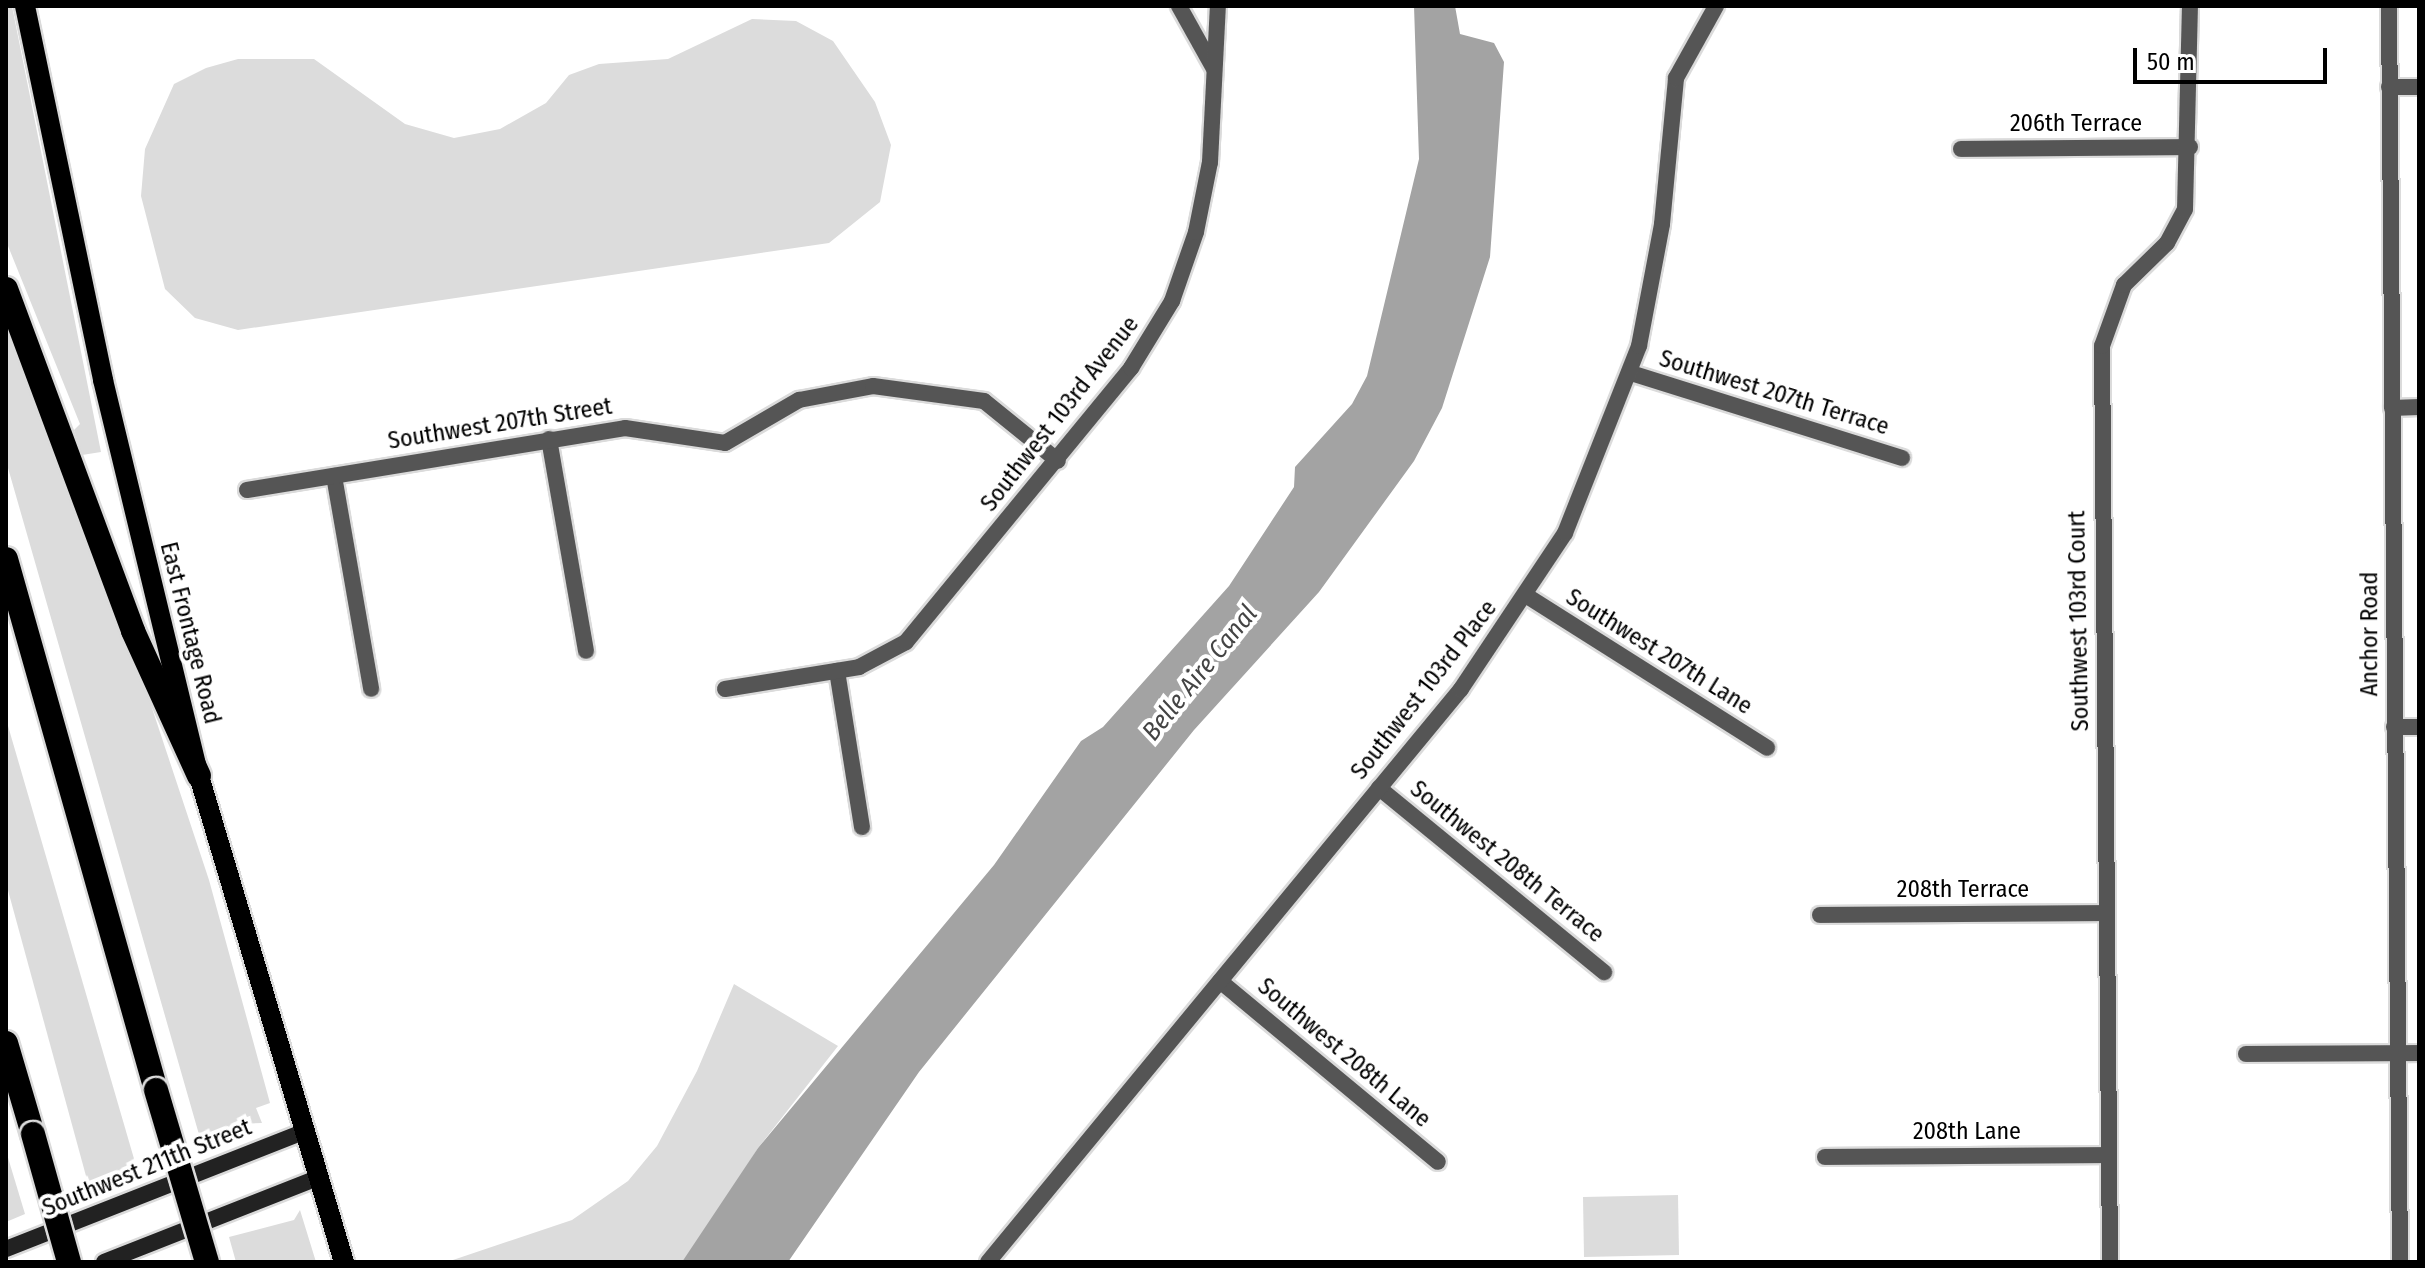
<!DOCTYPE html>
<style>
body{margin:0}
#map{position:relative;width:2425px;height:1268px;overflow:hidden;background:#fff;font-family:"Fira Sans Condensed",sans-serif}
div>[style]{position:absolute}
.green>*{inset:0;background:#dcdcdc}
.water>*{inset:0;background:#a3a3a3}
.roads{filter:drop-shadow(2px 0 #dbdbdb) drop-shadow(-2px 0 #dbdbdb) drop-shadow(0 2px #dbdbdb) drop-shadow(0 -2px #dbdbdb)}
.minor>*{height:16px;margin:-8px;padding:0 8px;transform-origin:8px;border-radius:8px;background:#555}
.tertiary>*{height:16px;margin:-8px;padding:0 8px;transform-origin:8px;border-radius:8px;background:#555}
.secondary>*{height:16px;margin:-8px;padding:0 8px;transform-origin:8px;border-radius:8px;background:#222}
.primary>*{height:20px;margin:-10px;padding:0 10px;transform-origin:10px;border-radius:10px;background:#000}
.motorway>*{height:24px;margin:-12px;padding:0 12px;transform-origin:12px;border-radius:12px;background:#000}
.bridges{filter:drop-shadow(2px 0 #dbdbdb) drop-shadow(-2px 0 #dbdbdb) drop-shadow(0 2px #dbdbdb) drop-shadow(0 -2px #dbdbdb)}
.motorway-bridge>*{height:24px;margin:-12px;padding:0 12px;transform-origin:12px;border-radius:12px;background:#000}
span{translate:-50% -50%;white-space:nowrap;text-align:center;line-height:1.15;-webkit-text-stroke:8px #fff;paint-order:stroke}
.street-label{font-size:24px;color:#000}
.water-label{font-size:26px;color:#444;font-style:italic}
.frame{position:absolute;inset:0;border:8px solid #000;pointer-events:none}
.scale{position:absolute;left:2133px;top:48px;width:194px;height:36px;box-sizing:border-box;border:4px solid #000;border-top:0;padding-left:10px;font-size:24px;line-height:28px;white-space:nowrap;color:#000;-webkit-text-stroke:6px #fff;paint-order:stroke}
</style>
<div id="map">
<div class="green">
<i style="clip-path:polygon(6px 6px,12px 6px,101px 452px,82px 455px,74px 430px,80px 424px,6px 241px)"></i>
<i style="clip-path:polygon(752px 19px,796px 21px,833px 41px,875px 102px,891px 145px,880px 202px,829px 243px,238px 330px,195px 318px,165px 289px,141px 196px,145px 149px,174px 84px,206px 68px,238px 59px,314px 59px,405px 124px,454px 138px,500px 129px,546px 103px,569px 75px,599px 64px,668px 59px)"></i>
<i style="clip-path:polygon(6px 323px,149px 699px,209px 880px,270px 1103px,256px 1108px,262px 1123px,240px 1124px,242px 1130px,202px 1145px,6px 461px)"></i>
<i style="clip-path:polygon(6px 719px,137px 1169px,89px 1187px,6px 883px)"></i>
<i style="clip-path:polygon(734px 984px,838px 1046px,758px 1148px,692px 1254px,682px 1262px,447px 1262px,572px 1220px,628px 1181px,657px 1146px,697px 1071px)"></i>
<i style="clip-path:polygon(6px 1151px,25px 1214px,6px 1222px)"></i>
<i style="clip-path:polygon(1678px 1195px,1679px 1255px,1584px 1257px,1583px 1197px)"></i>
<i style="clip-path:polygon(300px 1210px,316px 1262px,236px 1262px,229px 1237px,294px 1220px)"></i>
</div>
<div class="water">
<i style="clip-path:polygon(1414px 6px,1455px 6px,1460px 34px,1494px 43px,1504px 62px,1490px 257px,1442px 408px,1414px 461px,1319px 592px,1194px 730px,919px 1072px,788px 1262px,682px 1262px,758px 1148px,994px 865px,1081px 741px,1103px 727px,1229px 586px,1294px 487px,1295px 467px,1352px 404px,1367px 376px,1419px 159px)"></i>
</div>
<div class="roads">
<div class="minor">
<i style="left:1179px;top:6px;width:70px;rotate:60.9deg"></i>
<i style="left:2389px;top:87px;width:30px"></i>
<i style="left:1961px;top:149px;width:229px;rotate:-0.5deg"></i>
<i style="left:1631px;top:373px;width:284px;rotate:17.4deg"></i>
<i style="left:2392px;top:408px;width:27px;rotate:-2deg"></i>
<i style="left:549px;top:439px;width:215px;rotate:80.1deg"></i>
<i style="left:334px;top:476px;width:216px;rotate:80.1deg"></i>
<i style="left:247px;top:490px;width:383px;rotate:-9.3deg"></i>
<i style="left:625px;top:428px;width:101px;rotate:8.5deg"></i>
<i style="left:725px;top:443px;width:86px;rotate:-30.2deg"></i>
<i style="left:799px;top:400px;width:75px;rotate:-10.7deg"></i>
<i style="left:873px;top:386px;width:112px;rotate:7.7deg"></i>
<i style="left:984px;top:401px;width:95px;rotate:39deg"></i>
<i style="left:1527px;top:596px;width:284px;rotate:32.3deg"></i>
<i style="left:837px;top:671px;width:158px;rotate:80.9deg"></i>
<i style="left:725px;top:689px;width:136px;rotate:-9.3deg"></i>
<i style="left:859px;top:667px;width:53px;rotate:-28deg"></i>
<i style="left:906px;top:642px;width:355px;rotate:-50.6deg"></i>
<i style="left:1131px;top:368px;width:79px;rotate:-58.5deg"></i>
<i style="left:1172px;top:301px;width:73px;rotate:-70.8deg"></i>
<i style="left:1196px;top:232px;width:71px;rotate:-78.7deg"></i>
<i style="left:1210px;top:162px;width:156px;rotate:-87.1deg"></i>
<i style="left:2394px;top:727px;width:25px"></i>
<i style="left:1379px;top:788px;width:291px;rotate:39.3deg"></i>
<i style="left:1820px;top:915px;width:286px;rotate:-0.4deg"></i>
<i style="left:1220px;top:981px;width:283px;rotate:39.7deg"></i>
<i style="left:2246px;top:1054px;width:173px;rotate:-0.3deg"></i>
<i style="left:1825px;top:1157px;width:284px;rotate:-0.4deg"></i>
<i style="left:988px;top:1262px;width:743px;rotate:-50.46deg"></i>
<i style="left:1461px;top:689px;width:187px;rotate:-56.3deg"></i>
<i style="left:1565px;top:533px;width:201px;rotate:-68.4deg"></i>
<i style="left:1639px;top:346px;width:124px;rotate:-79.3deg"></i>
<i style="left:1662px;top:224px;width:147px;rotate:-84.5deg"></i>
<i style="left:1676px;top:78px;width:82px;rotate:-60.9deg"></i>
<i style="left:2110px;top:1262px;width:916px;rotate:-90.5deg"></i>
<i style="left:2102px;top:346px;width:65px;rotate:-70.2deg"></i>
<i style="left:2124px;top:285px;width:60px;rotate:-44.3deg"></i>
<i style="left:2167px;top:243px;width:38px;rotate:-62deg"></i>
<i style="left:2185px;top:209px;width:203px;rotate:-88.6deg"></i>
</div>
<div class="tertiary">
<i style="left:2389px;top:6px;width:1256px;rotate:89.5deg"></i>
</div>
<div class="secondary">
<i style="left:6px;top:1249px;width:322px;rotate:-21.5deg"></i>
<i style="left:104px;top:1262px;width:232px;rotate:-21.5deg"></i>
</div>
<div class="primary">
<i style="left:25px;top:6px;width:382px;rotate:78.2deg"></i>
<i style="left:103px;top:380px;width:407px;rotate:76.4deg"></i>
<i style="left:199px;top:776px;width:507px;rotate:73.39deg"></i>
</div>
<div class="motorway">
<i style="left:6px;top:289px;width:365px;rotate:69.6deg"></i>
<i style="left:133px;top:631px;width:159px;rotate:65.5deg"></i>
<i style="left:6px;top:559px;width:552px;rotate:74.23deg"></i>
<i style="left:6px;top:1043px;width:95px;rotate:73.5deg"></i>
</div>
</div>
<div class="bridges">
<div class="motorway-bridge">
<i style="left:156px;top:1090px;width:179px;rotate:73.5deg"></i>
<i style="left:33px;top:1134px;width:133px;rotate:74.3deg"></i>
</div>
</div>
<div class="street-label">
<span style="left:2076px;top:124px">206th Terrace</span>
<span style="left:1774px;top:393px;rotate:17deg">Southwest 207th Terrace</span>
<span style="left:1060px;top:414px;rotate:-52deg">Southwest 103rd Avenue</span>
<span style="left:500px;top:424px;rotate:-9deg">Southwest 207th Street</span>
<span style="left:2079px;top:621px;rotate:-91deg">Southwest 103rd Court</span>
<span style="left:190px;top:633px;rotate:76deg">East Frontage Road</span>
<span style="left:2370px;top:634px;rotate:-90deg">Anchor Road</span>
<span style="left:1659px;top:652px;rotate:32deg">Southwest 207th Lane</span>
<span style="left:1424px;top:690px;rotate:-52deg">Southwest 103rd Place</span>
<span style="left:1507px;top:862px;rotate:39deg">Southwest 208th Terrace</span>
<span style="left:1963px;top:890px">208th Terrace</span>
<span style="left:1344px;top:1053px;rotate:40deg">Southwest 208th Lane</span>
<span style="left:1967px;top:1132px">208th Lane</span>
<span style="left:147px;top:1168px;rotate:-22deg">Southwest 211th Street</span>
</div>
<div class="water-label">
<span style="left:1200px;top:673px;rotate:-51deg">Belle Aire Canal</span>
</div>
<div class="frame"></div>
<div class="scale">50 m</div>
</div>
